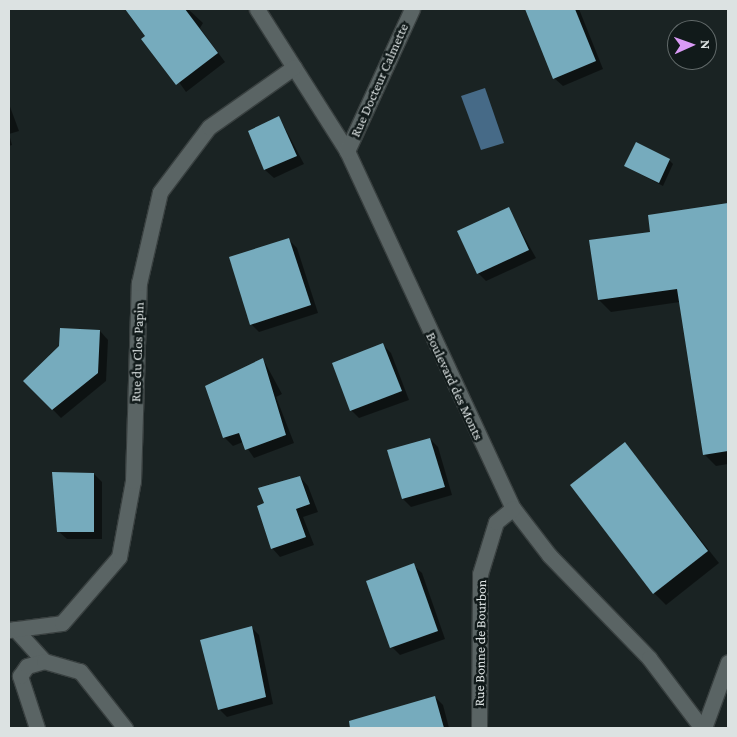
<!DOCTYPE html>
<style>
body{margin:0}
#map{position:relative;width:737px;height:737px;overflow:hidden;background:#1a2323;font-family:"Crimson Pro",serif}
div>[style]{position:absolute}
.water>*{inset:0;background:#466a87}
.shadow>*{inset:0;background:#0007}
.building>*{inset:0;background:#76abbd}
.roads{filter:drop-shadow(1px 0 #394040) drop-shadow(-1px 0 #394040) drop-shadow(0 1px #394040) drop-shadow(0 -1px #394040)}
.minor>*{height:15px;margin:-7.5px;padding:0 7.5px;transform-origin:7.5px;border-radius:7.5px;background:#5a6464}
span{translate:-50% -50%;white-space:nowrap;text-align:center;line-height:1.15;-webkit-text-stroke:5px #111a1a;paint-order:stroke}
.street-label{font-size:14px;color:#dce2e2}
.frame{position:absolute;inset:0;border:10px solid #dce2e2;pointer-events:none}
.north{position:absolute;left:667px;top:20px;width:50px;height:50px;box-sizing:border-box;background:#111a1a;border:1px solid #626a6a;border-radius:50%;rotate:88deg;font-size:14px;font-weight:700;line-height:20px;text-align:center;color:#dce2e2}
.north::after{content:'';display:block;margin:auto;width:18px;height:22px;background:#da9af6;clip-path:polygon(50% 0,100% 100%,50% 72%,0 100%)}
</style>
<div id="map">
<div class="water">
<i style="clip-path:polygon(485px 88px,504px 143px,481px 150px,461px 96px)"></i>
</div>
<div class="shadow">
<i style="clip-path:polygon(143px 9px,188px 9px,203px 23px,200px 28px,225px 62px,186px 92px,133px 17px)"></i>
<i style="clip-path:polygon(526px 9px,579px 9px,603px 69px,563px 86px,554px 78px)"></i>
<i style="clip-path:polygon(9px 104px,19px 131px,9px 134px)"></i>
<i style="clip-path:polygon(279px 117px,304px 164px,274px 178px,265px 170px,250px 132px)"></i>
<i style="clip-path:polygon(9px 134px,12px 145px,9px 146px)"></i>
<i style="clip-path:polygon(669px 160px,673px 164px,663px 186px,625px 166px)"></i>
<i style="clip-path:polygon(728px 204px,728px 464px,716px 466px,704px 454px,680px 302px,611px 312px,599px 300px,651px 233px,649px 216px)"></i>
<i style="clip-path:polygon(508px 208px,536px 258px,486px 281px,478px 273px)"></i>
<i style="clip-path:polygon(289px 240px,297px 248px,318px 313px,259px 332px,251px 324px)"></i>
<i style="clip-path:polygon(100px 331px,108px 340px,106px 381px,61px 418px,25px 381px)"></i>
<i style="clip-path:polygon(382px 344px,391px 353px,409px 400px,359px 418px,351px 410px)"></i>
<i style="clip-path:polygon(263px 359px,282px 394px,276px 397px,294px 443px,254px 458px,243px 442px,233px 446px,224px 437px)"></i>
<i style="clip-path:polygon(430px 439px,438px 447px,452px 495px,411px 507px,403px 499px)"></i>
<i style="clip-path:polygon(625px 444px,719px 563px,666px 605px,654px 593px)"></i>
<i style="clip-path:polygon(94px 474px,102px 482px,102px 539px,67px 539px,58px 531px)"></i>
<i style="clip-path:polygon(300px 477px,308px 486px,318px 512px,303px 517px,314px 545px,280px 557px,272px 548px)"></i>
<i style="clip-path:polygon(413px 565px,422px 573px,445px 639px,400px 655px,392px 647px)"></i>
<i style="clip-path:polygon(251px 627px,259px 635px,273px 704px,227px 717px,219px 709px)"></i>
<i style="clip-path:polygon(435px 697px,443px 705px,449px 728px,374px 728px,371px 716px)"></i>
</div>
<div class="building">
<i style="clip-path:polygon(125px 9px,185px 9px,218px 53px,176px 85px,141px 39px,145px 36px)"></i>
<i style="clip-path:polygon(525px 9px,575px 9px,596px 61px,553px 79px)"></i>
<i style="clip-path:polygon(279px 116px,297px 156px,264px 170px,248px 131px)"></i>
<i style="clip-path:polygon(636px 142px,670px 159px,659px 183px,624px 166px)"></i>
<i style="clip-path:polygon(728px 203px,728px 451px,703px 455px,677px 289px,598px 300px,589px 240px,650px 232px,648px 215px)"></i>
<i style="clip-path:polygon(509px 207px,529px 250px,477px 274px,457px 231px)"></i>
<i style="clip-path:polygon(289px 238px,311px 305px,250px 325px,229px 257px)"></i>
<i style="clip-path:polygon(60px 328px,100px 330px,98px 373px,52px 410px,23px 381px,59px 346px)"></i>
<i style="clip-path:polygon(383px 343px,402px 391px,350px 411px,332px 363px)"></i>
<i style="clip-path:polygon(263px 358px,286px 435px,245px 450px,239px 433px,223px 438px,205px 386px)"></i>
<i style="clip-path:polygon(430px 438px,445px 487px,402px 499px,387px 450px)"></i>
<i style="clip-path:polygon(625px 442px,708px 551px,653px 594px,570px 485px)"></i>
<i style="clip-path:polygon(52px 472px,94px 473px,94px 532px,57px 532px)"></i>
<i style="clip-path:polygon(300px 476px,310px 504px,296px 509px,306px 537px,271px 549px,257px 506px,264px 503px,258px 488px)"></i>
<i style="clip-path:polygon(414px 563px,438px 631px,390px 648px,366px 581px)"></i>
<i style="clip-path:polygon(252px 626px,266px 697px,218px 710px,200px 640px)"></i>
<i style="clip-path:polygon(435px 696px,444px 728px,350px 728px,349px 721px)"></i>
</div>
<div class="roads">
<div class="minor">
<i style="left:257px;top:9px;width:168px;rotate:57.6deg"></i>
<i style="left:347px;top:151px;width:394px;rotate:65.1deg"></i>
<i style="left:513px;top:508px;width:59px;rotate:52.5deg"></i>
<i style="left:549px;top:555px;width:144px;rotate:45.8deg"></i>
<i style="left:649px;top:658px;width:88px;rotate:52.9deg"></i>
<i style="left:347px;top:151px;width:156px;rotate:-65.4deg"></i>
<i style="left:15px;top:629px;width:43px;rotate:47.8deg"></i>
<i style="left:9px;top:630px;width:53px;rotate:-7.5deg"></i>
<i style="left:62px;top:623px;width:87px;rotate:-49.2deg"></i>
<i style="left:119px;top:557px;width:77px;rotate:-79.6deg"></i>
<i style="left:133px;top:481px;width:198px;rotate:-88.3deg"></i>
<i style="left:139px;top:283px;width:93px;rotate:-77deg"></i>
<i style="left:160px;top:192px;width:81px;rotate:-53deg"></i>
<i style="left:209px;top:127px;width:104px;rotate:-35.2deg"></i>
<i style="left:37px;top:728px;width:55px;rotate:-108.1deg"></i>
<i style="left:20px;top:676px;width:12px;rotate:-55deg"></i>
<i style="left:27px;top:666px;width:18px;rotate:-16deg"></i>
<i style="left:44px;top:661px;width:37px;rotate:16deg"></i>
<i style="left:80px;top:671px;width:73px;rotate:51.7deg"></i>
<i style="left:479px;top:728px;width:154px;rotate:-89.6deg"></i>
<i style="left:480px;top:574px;width:54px;rotate:-72.9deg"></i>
<i style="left:496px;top:522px;width:22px;rotate:-39deg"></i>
<i style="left:704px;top:728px;width:70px;rotate:-70deg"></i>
</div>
</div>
<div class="street-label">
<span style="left:379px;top:80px;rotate:-66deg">Rue Docteur Calmette</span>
<span style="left:137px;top:352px;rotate:-88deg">Rue du Clos Papin</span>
<span style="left:455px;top:386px;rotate:65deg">Boulevard des Monts</span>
<span style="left:480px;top:643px;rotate:-89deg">Rue Bonne de Bourbon</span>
</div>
<div class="frame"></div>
<div class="north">N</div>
</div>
